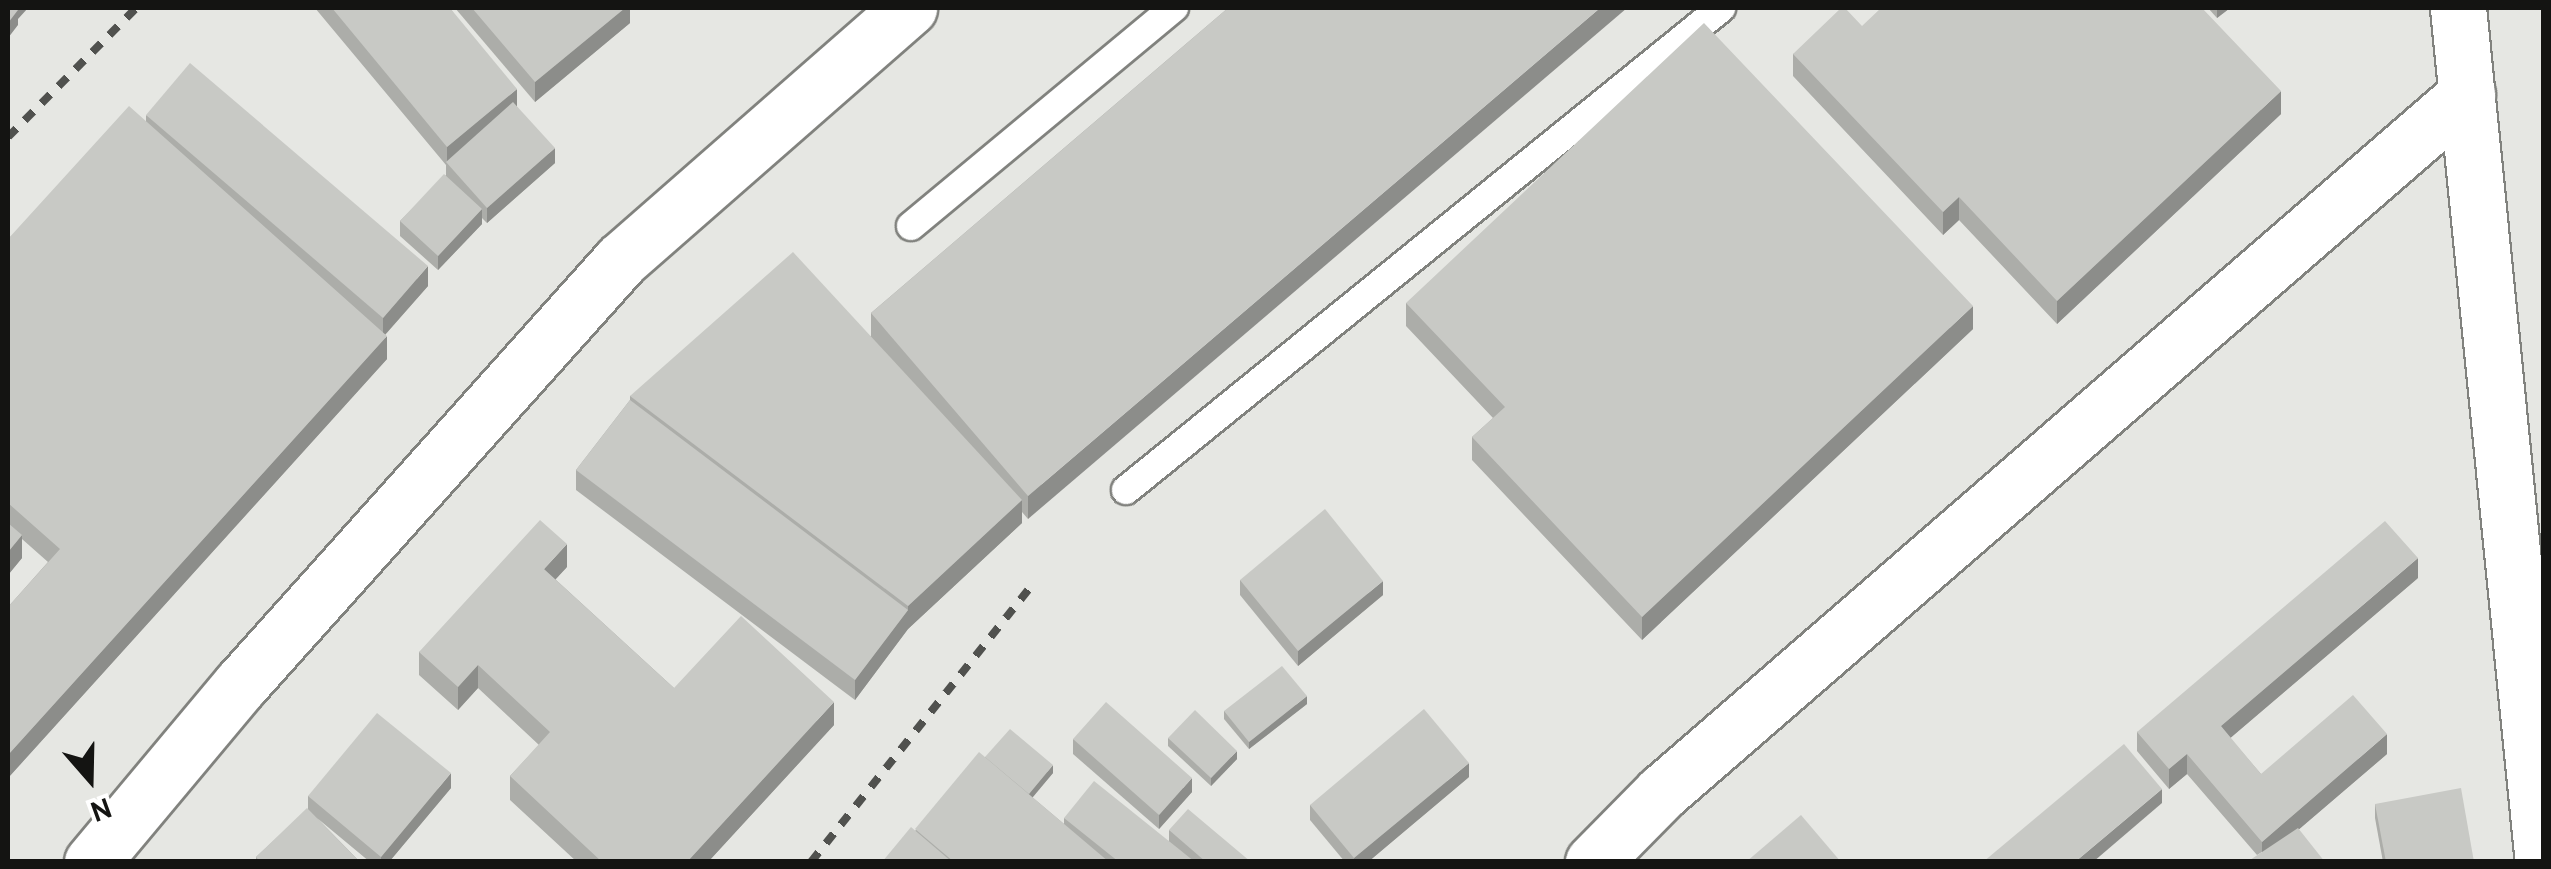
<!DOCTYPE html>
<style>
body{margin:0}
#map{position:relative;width:2551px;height:869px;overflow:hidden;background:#e6e7e3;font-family:Overpass,sans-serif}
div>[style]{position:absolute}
.roads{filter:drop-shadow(2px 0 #81827e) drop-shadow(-2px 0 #81827e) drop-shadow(0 2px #81827e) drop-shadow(0 -2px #81827e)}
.lane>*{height:28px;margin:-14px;padding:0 14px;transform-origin:14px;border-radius:14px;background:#fff}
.street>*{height:55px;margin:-27.5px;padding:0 27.5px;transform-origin:27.5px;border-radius:27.5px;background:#fff}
.rail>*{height:8px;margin-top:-4px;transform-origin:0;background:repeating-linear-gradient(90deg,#50514e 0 12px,transparent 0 24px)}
.wall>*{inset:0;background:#acada9}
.shaded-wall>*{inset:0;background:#8c8d8a}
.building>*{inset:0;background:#c8c9c5}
span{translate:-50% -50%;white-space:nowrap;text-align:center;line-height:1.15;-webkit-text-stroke:8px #fff;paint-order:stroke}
.frame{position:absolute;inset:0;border:10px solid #141412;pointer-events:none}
.north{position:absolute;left:40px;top:729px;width:100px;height:100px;-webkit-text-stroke:8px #fff;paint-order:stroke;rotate:160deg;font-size:28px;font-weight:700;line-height:40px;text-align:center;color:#141412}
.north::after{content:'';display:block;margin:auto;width:35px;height:45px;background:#141412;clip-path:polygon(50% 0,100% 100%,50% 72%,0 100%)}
</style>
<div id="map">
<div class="roads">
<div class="lane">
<i style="left:911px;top:226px;width:342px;rotate:-39.7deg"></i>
<i style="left:1126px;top:490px;width:766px;rotate:-39.01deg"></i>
</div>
<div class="street">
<i style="left:2458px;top:8px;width:858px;rotate:84.32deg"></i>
<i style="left:92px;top:862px;width:232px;rotate:-50.1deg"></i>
<i style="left:241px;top:684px;width:569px;rotate:-48.13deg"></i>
<i style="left:621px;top:260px;width:383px;rotate:-41.2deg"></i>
<i style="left:1593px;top:862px;width:97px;rotate:-45.4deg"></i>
<i style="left:1661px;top:793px;width:1067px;rotate:-40.93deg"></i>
</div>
</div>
<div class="rail">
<i style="left:8px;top:137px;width:182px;rotate:-45.2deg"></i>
<i style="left:811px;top:862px;width:356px;rotate:-51.4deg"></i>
</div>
<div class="wall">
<i style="clip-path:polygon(315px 8px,450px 8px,555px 163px,487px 223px,482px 218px,482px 224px,438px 270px,400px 236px,400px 221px,446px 175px,446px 165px)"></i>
<i style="clip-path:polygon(455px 8px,630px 8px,630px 23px,535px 102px)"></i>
<i style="clip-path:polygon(1228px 8px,1028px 519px,1022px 512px,1022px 523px,908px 629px,855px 700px,576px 490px,576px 470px,630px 400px,630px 396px,871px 336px,871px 313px)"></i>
<i style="clip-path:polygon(2208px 8px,2230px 8px,2217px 18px)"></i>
<i style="clip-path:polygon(1862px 26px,2281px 114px,2057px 324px,1959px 220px,1943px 235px,1793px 76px,1793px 54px)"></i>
<i style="clip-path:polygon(146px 115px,428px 286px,385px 335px,387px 359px,8px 778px,8px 607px,48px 562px,22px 539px,22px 558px,8px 575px,8px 239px,146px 121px)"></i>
<i style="clip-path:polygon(1406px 303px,1973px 329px,1642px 640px,1472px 460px,1472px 437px,1493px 418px,1406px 326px)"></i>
<i style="clip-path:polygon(567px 567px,555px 579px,674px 688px,834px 725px,708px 862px,577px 862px,510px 800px,510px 776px,539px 745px,478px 688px,458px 710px,419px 675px,419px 652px)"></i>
<i style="clip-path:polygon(2418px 578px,2230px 738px,2261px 774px,2387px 754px,2299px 829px,2257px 855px,2187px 774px,2169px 789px,2137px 751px,2137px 732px)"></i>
<i style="clip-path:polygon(1240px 580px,1383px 595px,1298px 666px,1240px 595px)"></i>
<i style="clip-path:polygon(1307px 704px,1249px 749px,1224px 719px,1224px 711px)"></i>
<i style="clip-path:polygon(1168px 738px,1237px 759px,1211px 786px,1168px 746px)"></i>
<i style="clip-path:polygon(1073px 739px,1192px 792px,1159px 829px,1073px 754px)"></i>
<i style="clip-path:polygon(985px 757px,1053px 773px,1032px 797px,1064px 824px,1064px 818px,1169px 841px,1169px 830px,1251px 862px,882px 862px,915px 831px)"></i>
<i style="clip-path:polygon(1469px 777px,1368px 862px,1345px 862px,1310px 820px,1310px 805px)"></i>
<i style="clip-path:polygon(451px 788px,389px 862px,370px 862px,317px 818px,360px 862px,256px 862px,256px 857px,308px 809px,308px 796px)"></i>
<i style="clip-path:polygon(2375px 804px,2474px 862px,2383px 862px,2375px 818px)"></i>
</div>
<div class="shaded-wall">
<i style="clip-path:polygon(16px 8px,28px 8px,18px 19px,18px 25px,8px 38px,8px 23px)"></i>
<i style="clip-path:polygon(625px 8px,630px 8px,630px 23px,535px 102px,535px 82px)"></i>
<i style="clip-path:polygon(1600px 8px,1627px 8px,1028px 519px,1028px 496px)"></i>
<i style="clip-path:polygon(2217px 8px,2230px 8px,2217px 18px)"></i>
<i style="clip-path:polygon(517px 89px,517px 108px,447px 163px,447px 147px)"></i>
<i style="clip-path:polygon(2281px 91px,2281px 114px,2057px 324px,2057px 301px)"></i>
<i style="clip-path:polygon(555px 148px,555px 163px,487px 223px,487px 208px)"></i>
<i style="clip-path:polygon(1959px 197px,1959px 220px,1943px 235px,1943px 212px)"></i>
<i style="clip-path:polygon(482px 209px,482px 224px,438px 270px,438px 256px)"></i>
<i style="clip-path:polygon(428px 266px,428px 286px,383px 337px,383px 318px)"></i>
<i style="clip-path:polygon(1973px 306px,1973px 329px,1642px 640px,1642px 617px)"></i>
<i style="clip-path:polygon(387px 336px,387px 359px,8px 778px,8px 755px)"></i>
<i style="clip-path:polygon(1022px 500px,1022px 523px,908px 629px,855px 700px,855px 680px,908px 610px,908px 606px)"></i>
<i style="clip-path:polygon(22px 535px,22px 558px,8px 575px,8px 552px)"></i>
<i style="clip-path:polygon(567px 544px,567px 567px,544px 592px,544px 569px)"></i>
<i style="clip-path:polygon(2418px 558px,2418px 578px,2221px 746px,2221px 726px)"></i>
<i style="clip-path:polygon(1383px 581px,1383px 595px,1298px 666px,1298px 651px)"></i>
<i style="clip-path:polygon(478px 665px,478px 688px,458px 710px,458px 687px)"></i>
<i style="clip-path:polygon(1307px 696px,1307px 704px,1249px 749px,1249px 742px)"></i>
<i style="clip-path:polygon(834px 702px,834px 725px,708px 862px,687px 862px)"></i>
<i style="clip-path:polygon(2387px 734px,2387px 754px,2262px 861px,2262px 842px)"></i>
<i style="clip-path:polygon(1237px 751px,1237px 759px,1211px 786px,1211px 778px)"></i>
<i style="clip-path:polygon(2187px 754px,2187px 774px,2169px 789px,2169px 769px)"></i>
<i style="clip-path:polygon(1469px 763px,1469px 777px,1368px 862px,1354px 862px,1354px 858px)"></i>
<i style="clip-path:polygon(1053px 765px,1053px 773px,1023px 809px,1023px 801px)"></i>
<i style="clip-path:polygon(451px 773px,451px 788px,389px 862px,381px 862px,381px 857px)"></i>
<i style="clip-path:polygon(1192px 778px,1192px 792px,1159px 829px,1159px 815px)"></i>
<i style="clip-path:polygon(2162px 789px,2162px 803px,2093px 862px,2075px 862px)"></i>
</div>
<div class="building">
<i style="clip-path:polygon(8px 8px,15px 8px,18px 10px,8px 23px)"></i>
<i style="clip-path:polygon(332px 8px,450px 8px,517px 89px,447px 147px)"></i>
<i style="clip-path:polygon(472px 8px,625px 8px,535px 82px)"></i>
<i style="clip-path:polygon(1228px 8px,1600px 8px,1028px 496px,871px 313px)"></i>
<i style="clip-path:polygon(1841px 8px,1845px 8px,1862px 26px,1881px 8px,2202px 8px,2281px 91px,2057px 301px,1959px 197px,1943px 212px,1793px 54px)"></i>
<i style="clip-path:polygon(1704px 23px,1973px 306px,1642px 617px,1472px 437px,1505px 407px,1406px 303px)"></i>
<i style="clip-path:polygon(190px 63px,428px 266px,383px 318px,146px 115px)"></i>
<i style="clip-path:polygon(513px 102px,555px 148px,487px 208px,446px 162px)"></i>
<i style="clip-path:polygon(129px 106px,387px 336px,8px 755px,8px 607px,60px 549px,8px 503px,8px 239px)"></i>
<i style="clip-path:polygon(444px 174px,482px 209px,438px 256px,400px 221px)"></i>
<i style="clip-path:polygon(793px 252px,1022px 500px,908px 606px,630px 396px)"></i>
<i style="clip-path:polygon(630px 400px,908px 610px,855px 680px,576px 470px)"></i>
<i style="clip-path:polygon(1325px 509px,1383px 581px,1298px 651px,1240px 580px)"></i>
<i style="clip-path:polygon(540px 520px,567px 544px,544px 569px,674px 688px,741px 616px,834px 702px,687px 862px,602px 862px,510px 776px,550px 732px,478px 665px,458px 687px,419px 652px)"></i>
<i style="clip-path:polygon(2385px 521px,2418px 558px,2221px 726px,2261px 774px,2353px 695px,2387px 734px,2262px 842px,2187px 754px,2169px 769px,2137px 732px)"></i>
<i style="clip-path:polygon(8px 523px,22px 535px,8px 552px)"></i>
<i style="clip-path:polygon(1282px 666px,1307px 696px,1249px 742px,1224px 711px)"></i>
<i style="clip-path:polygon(1106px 702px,1192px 778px,1159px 815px,1073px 739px)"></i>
<i style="clip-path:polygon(1424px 709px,1469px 763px,1354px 858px,1310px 805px)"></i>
<i style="clip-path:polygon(1195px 710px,1237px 751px,1211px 778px,1168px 738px)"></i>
<i style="clip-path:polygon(377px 713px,451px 773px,381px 857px,308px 796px)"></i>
<i style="clip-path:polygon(1010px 729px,1053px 765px,1029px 794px,985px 757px)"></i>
<i style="clip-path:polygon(2124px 744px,2162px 789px,2075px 862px,1983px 862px)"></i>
<i style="clip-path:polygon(979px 752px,1109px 862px,954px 862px,915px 829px)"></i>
<i style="clip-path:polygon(1094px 781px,1195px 862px,1119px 862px,1064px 818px)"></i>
<i style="clip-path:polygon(2461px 788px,2474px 862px,2386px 862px,2375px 804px)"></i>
<i style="clip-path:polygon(307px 808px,360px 862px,260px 862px,256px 857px)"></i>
<i style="clip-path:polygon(1188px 809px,1251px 862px,1206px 862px,1169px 830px)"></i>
<i style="clip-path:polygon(1801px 815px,1841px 862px,1746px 862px)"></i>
<i style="clip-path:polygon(911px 827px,952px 862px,882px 862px)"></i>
<i style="clip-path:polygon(2298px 828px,2325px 862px,2247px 862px)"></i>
</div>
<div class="frame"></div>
<div class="north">N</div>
</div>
